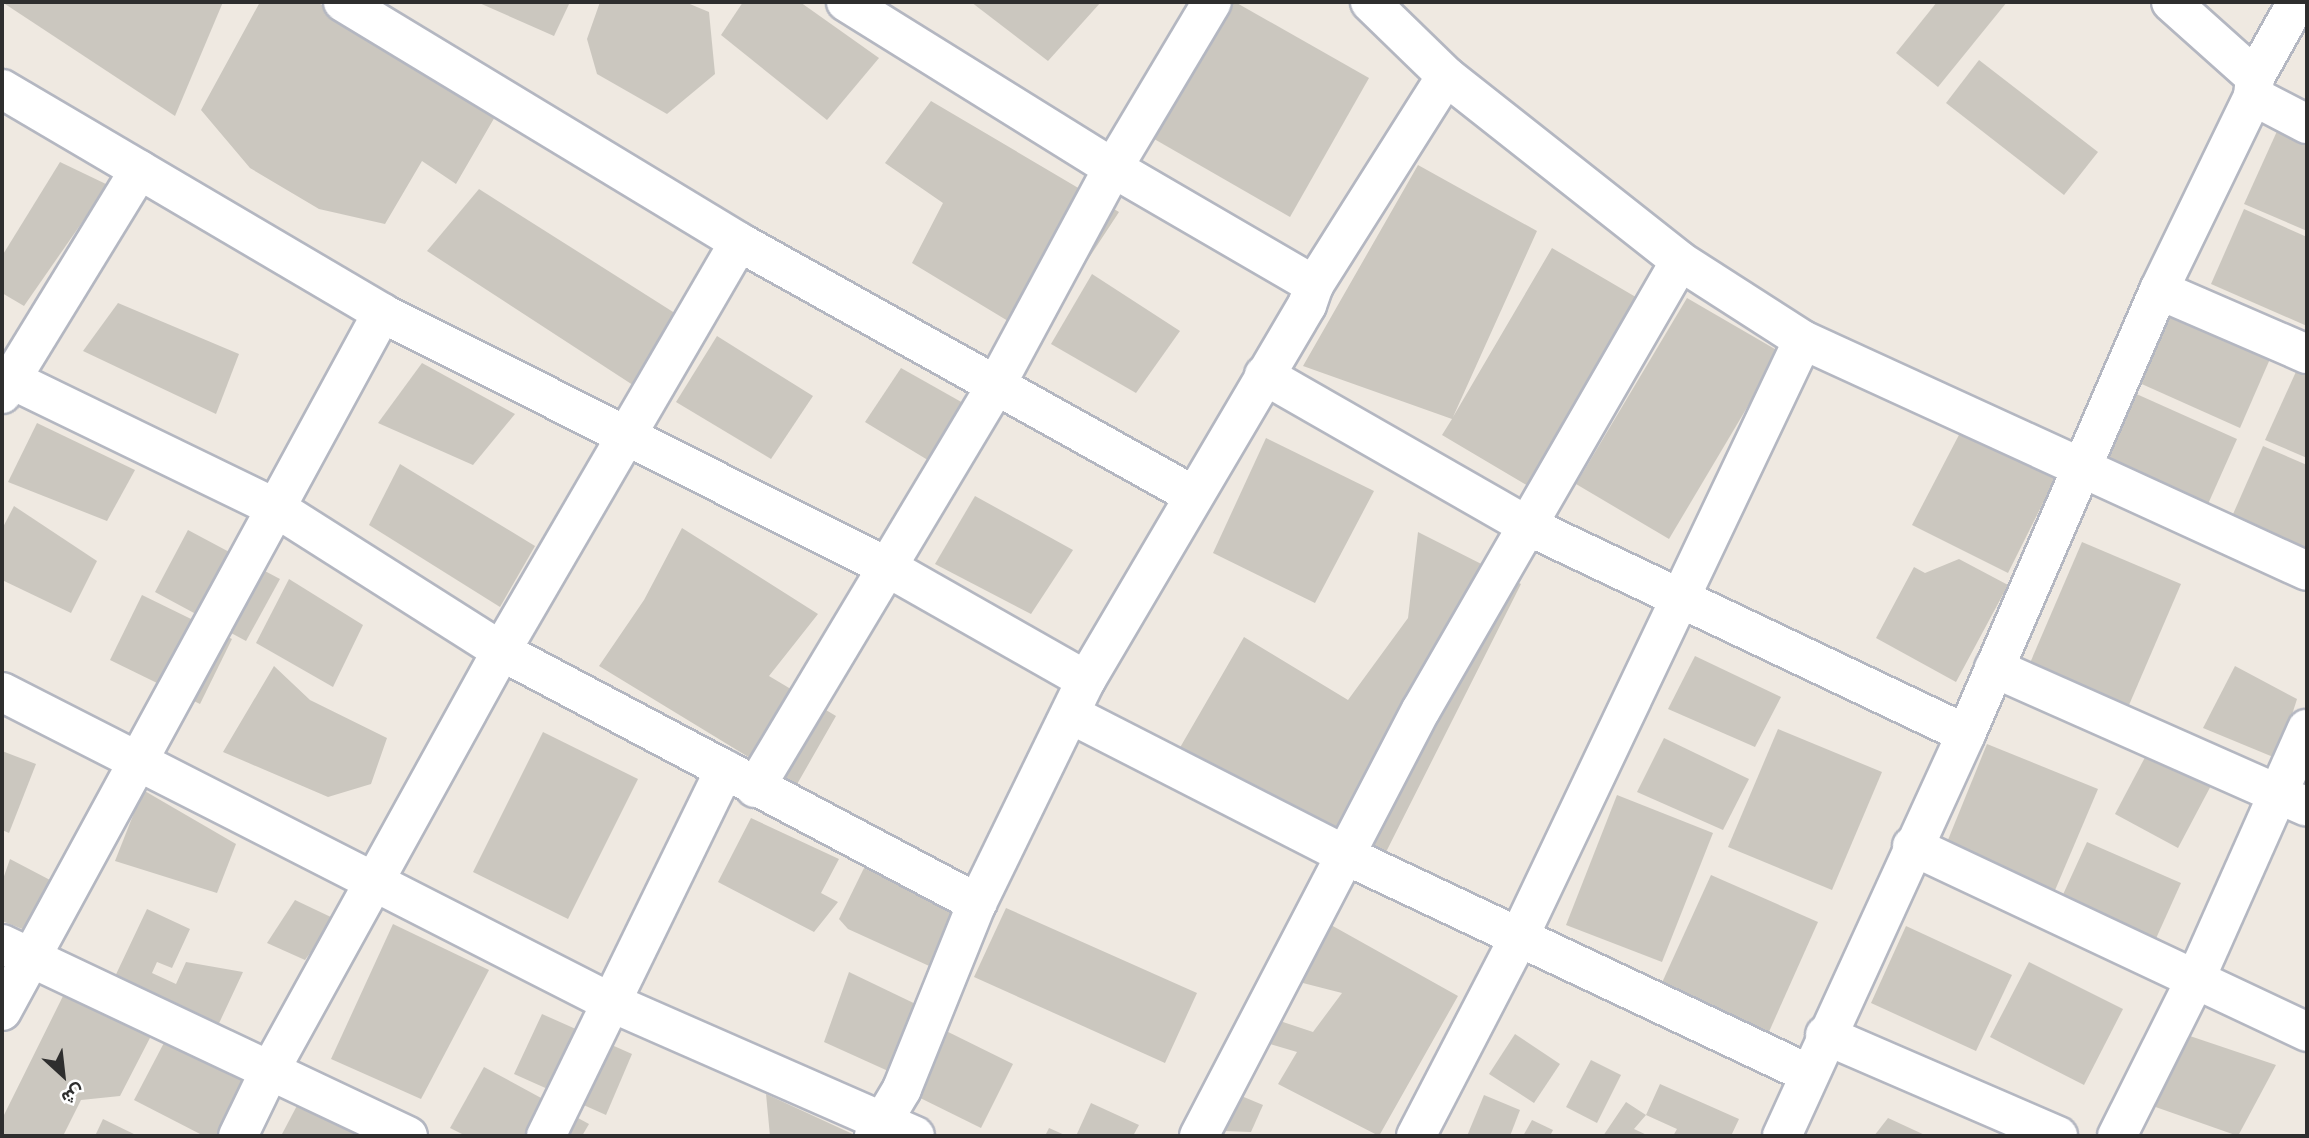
<!DOCTYPE html>
<meta charset="utf-8">
<style>
body{margin:0}
#map{position:relative;width:2309px;height:1138px;overflow:hidden;background:#efe9e1;font-family:"Source Sans 3",Vazirmatn,sans-serif}
div>[style]{position:absolute}
.building>*{inset:0;background:#cbc7bf}
.roads{filter:drop-shadow(2px 0 #b4b7c1) drop-shadow(-2px 0 #b4b7c1) drop-shadow(0 2px #b4b7c1) drop-shadow(0 -2px #b4b7c1)}
.street>*{height:38px;margin:-19px;padding:0 19px;transform-origin:19px;border-radius:19px;background:#fff}
span{translate:-50% -50%;white-space:nowrap;text-align:center;line-height:1.15;-webkit-text-stroke:5px #fff;paint-order:stroke}
.frame{position:absolute;inset:0;border:4px solid #2e2e2e;pointer-events:none}
.north{position:absolute;left:28px;top:1040px;width:70px;height:70px;-webkit-text-stroke:5px #fff;paint-order:stroke;rotate:153deg;font-size:19px;font-weight:700;line-height:28px;text-align:center;color:#2e2e2e}
.north::after{content:'';display:block;margin:auto;width:24px;height:32px;background:#2e2e2e;clip-path:polygon(50% 0,100% 100%,50% 72%,0 100%)}
</style>
<div id="map">
<div class="building">
<i style="clip-path:polygon(2px 2px,223px 2px,175px 116px)"></i>
<i style="clip-path:polygon(260px 2px,317px 2px,496px 115px,456px 184px,422px 161px,385px 224px,319px 209px,250px 168px,201px 110px)"></i>
<i style="clip-path:polygon(477px 2px,570px 2px,554px 36px)"></i>
<i style="clip-path:polygon(600px 2px,685px 2px,709px 12px,715px 74px,667px 114px,597px 74px,587px 39px)"></i>
<i style="clip-path:polygon(743px 2px,800px 2px,879px 58px,827px 120px,721px 35px)"></i>
<i style="clip-path:polygon(971px 2px,1101px 2px,1048px 61px)"></i>
<i style="clip-path:polygon(1226px 2px,1235px 2px,1369px 78px,1290px 217px,1149px 136px)"></i>
<i style="clip-path:polygon(1937px 2px,2007px 2px,1938px 87px,1896px 53px)"></i>
<i style="clip-path:polygon(1979px 60px,2098px 152px,2064px 195px,1946px 103px)"></i>
<i style="clip-path:polygon(931px 101px,1119px 212px,1081px 270px,1043px 264px,1008px 321px,912px 263px,943px 203px,885px 163px)"></i>
<i style="clip-path:polygon(2278px 129px,2307px 142px,2307px 231px,2244px 204px)"></i>
<i style="clip-path:polygon(60px 162px,108px 185px,24px 306px,2px 293px,2px 256px)"></i>
<i style="clip-path:polygon(1418px 165px,1537px 231px,1453px 417px,1552px 248px,1646px 303px,1535px 490px,1442px 435px,1452px 419px,1303px 366px)"></i>
<i style="clip-path:polygon(479px 189px,681px 317px,639px 389px,427px 251px)"></i>
<i style="clip-path:polygon(2244px 209px,2307px 237px,2307px 326px,2211px 284px)"></i>
<i style="clip-path:polygon(1092px 274px,1180px 331px,1136px 393px,1051px 344px)"></i>
<i style="clip-path:polygon(1687px 298px,1780px 352px,1669px 539px,1576px 484px)"></i>
<i style="clip-path:polygon(118px 303px,239px 354px,216px 414px,83px 351px)"></i>
<i style="clip-path:polygon(2169px 306px,2273px 352px,2240px 428px,2135px 381px)"></i>
<i style="clip-path:polygon(717px 336px,813px 396px,771px 459px,676px 402px)"></i>
<i style="clip-path:polygon(422px 363px,515px 414px,473px 465px,378px 423px)"></i>
<i style="clip-path:polygon(2299px 365px,2307px 369px,2307px 458px,2265px 440px)"></i>
<i style="clip-path:polygon(901px 368px,972px 408px,936px 465px,865px 422px)"></i>
<i style="clip-path:polygon(2132px 392px,2237px 439px,2204px 513px,2099px 468px)"></i>
<i style="clip-path:polygon(37px 423px,135px 470px,107px 521px,8px 482px)"></i>
<i style="clip-path:polygon(1961px 431px,2055px 479px,2008px 573px,1912px 525px)"></i>
<i style="clip-path:polygon(1266px 438px,1374px 491px,1315px 603px,1213px 553px)"></i>
<i style="clip-path:polygon(2263px 446px,2307px 465px,2307px 555px,2230px 521px)"></i>
<i style="clip-path:polygon(400px 464px,535px 546px,500px 607px,369px 525px)"></i>
<i style="clip-path:polygon(975px 496px,1073px 550px,1031px 614px,935px 564px)"></i>
<i style="clip-path:polygon(14px 506px,97px 561px,71px 613px,2px 580px,2px 529px)"></i>
<i style="clip-path:polygon(682px 528px,818px 614px,769px 676px,836px 716px,796px 786px,599px 666px,644px 600px)"></i>
<i style="clip-path:polygon(188px 530px,280px 579px,246px 641px,155px 592px)"></i>
<i style="clip-path:polygon(1418px 532px,1521px 584px,1384px 856px,1178px 751px,1244px 637px,1348px 700px,1408px 618px)"></i>
<i style="clip-path:polygon(2082px 542px,2181px 584px,2129px 705px,2030px 663px)"></i>
<i style="clip-path:polygon(1959px 559px,2008px 585px,1956px 682px,1876px 638px,1914px 567px,1925px 573px)"></i>
<i style="clip-path:polygon(289px 579px,363px 625px,333px 687px,256px 643px)"></i>
<i style="clip-path:polygon(142px 595px,232px 639px,200px 704px,110px 660px)"></i>
<i style="clip-path:polygon(1695px 656px,1781px 697px,1755px 747px,1668px 709px)"></i>
<i style="clip-path:polygon(274px 666px,310px 700px,387px 738px,371px 784px,328px 797px,223px 752px)"></i>
<i style="clip-path:polygon(2235px 666px,2297px 699px,2278px 759px,2203px 728px)"></i>
<i style="clip-path:polygon(1778px 729px,1882px 772px,1832px 890px,1728px 847px)"></i>
<i style="clip-path:polygon(543px 732px,638px 779px,568px 919px,473px 872px)"></i>
<i style="clip-path:polygon(1664px 738px,1749px 779px,1723px 830px,1637px 792px)"></i>
<i style="clip-path:polygon(1987px 744px,2098px 789px,2050px 902px,1941px 857px)"></i>
<i style="clip-path:polygon(2151px 746px,2215px 778px,2178px 848px,2115px 814px)"></i>
<i style="clip-path:polygon(2px 751px,36px 764px,9px 833px,2px 830px)"></i>
<i style="clip-path:polygon(143px 790px,236px 844px,217px 893px,115px 861px)"></i>
<i style="clip-path:polygon(1617px 795px,1713px 833px,1662px 962px,1566px 925px)"></i>
<i style="clip-path:polygon(751px 818px,839px 859px,821px 893px,838px 902px,814px 932px,718px 882px)"></i>
<i style="clip-path:polygon(2087px 842px,2181px 883px,2149px 954px,2055px 912px)"></i>
<i style="clip-path:polygon(10px 859px,50px 880px,30px 932px,2px 921px,2px 882px)"></i>
<i style="clip-path:polygon(864px 868px,962px 913px,938px 970px,848px 929px,839px 919px)"></i>
<i style="clip-path:polygon(1711px 875px,1818px 922px,1768px 1034px,1660px 987px)"></i>
<i style="clip-path:polygon(295px 900px,335px 919px,305px 960px,267px 943px)"></i>
<i style="clip-path:polygon(1006px 908px,1197px 993px,1165px 1063px,974px 977px)"></i>
<i style="clip-path:polygon(147px 909px,190px 929px,172px 968px,157px 962px,152px 973px,176px 984px,186px 962px,243px 972px,214px 1034px,110px 987px)"></i>
<i style="clip-path:polygon(393px 924px,489px 970px,421px 1099px,331px 1059px)"></i>
<i style="clip-path:polygon(1331px 925px,1458px 996px,1379px 1136px,1278px 1084px,1297px 1052px,1257px 1040px,1274px 1019px,1313px 1032px,1342px 993px,1299px 982px)"></i>
<i style="clip-path:polygon(1906px 926px,2012px 975px,1976px 1051px,1871px 1003px)"></i>
<i style="clip-path:polygon(2029px 962px,2123px 1009px,2084px 1085px,1990px 1037px)"></i>
<i style="clip-path:polygon(849px 972px,926px 1009px,897px 1075px,824px 1042px)"></i>
<i style="clip-path:polygon(65px 992px,152px 1034px,120px 1096px,81px 1100px,63px 1136px,2px 1136px,2px 1119px)"></i>
<i style="clip-path:polygon(542px 1014px,632px 1054px,606px 1115px,514px 1074px)"></i>
<i style="clip-path:polygon(934px 1025px,1013px 1064px,981px 1128px,902px 1089px)"></i>
<i style="clip-path:polygon(2181px 1033px,2276px 1065px,2238px 1136px,2147px 1104px)"></i>
<i style="clip-path:polygon(1515px 1034px,1560px 1064px,1534px 1103px,1489px 1074px)"></i>
<i style="clip-path:polygon(166px 1039px,255px 1084px,228px 1136px,204px 1136px,134px 1100px)"></i>
<i style="clip-path:polygon(1591px 1060px,1621px 1075px,1597px 1123px,1566px 1107px)"></i>
<i style="clip-path:polygon(484px 1067px,589px 1124px,582px 1136px,466px 1136px,450px 1128px)"></i>
<i style="clip-path:polygon(1660px 1084px,1739px 1119px,1731px 1136px,1673px 1136px,1677px 1129px,1646px 1115px)"></i>
<i style="clip-path:polygon(766px 1094px,857px 1136px,770px 1136px)"></i>
<i style="clip-path:polygon(1239px 1095px,1263px 1105px,1251px 1132px,1223px 1131px)"></i>
<i style="clip-path:polygon(1484px 1095px,1520px 1110px,1510px 1136px,1467px 1136px)"></i>
<i style="clip-path:polygon(301px 1098px,376px 1136px,281px 1136px)"></i>
<i style="clip-path:polygon(1626px 1102px,1646px 1115px,1634px 1129px,1649px 1136px,1603px 1136px)"></i>
<i style="clip-path:polygon(1091px 1103px,1139px 1125px,1133px 1136px,1076px 1136px)"></i>
<i style="clip-path:polygon(1888px 1118px,1927px 1136px,1874px 1136px)"></i>
<i style="clip-path:polygon(103px 1119px,138px 1136px,95px 1136px)"></i>
<i style="clip-path:polygon(1532px 1120px,1553px 1130px,1550px 1136px,1523px 1136px)"></i>
<i style="clip-path:polygon(1049px 1128px,1067px 1136px,1045px 1136px)"></i>
</div>
<div class="roads">
<div class="street">
<i style="left:343px;top:2px;width:463px;rotate:31.2deg"></i>
<i style="left:739px;top:242px;width:520px;rotate:29.13deg"></i>
<i style="left:846px;top:2px;width:314px;rotate:31.9deg"></i>
<i style="left:1113px;top:168px;width:233px;rotate:30.2deg"></i>
<i style="left:1314px;top:285px;width:21px;rotate:109deg"></i>
<i style="left:1307px;top:305px;width:435px;rotate:120.5deg"></i>
<i style="left:1086px;top:680px;width:248px;rotate:116deg"></i>
<i style="left:977px;top:903px;width:201px;rotate:112deg"></i>
<i style="left:902px;top:1089px;width:55px;rotate:120.8deg"></i>
<i style="left:1370px;top:2px;width:106px;rotate:44.2deg"></i>
<i style="left:1446px;top:76px;width:298px;rotate:38.3deg"></i>
<i style="left:1680px;top:261px;width:146px;rotate:32.7deg"></i>
<i style="left:1803px;top:340px;width:554px;rotate:24.62deg"></i>
<i style="left:2171px;top:2px;width:113px;rotate:41.8deg"></i>
<i style="left:2px;top:89px;width:441px;rotate:30.5deg"></i>
<i style="left:382px;top:313px;width:563px;rotate:26.7deg"></i>
<i style="left:885px;top:566px;width:231px;rotate:29.6deg"></i>
<i style="left:2253px;top:96px;width:61px;rotate:27.4deg"></i>
<i style="left:1314px;top:285px;width:247px;rotate:-57.7deg"></i>
<i style="left:2159px;top:290px;width:161px;rotate:23.4deg"></i>
<i style="left:2px;top:375px;width:305px;rotate:25.9deg"></i>
<i style="left:276px;top:508px;width:267px;rotate:32.4deg"></i>
<i style="left:501px;top:651px;width:539px;rotate:27.9deg"></i>
<i style="left:1264px;top:375px;width:302px;rotate:29.8deg"></i>
<i style="left:1526px;top:525px;width:487px;rotate:25.4deg"></i>
<i style="left:2px;top:394px;width:263px;rotate:-58.5deg"></i>
<i style="left:1994px;top:668px;width:342px;rotate:23.9deg"></i>
<i style="left:2px;top:692px;width:682px;rotate:27.02deg"></i>
<i style="left:610px;top:1002px;width:333px;rotate:23.7deg"></i>
<i style="left:1072px;top:715px;width:309px;rotate:27.1deg"></i>
<i style="left:1347px;top:856px;width:511px;rotate:25.26deg"></i>
<i style="left:755px;top:788px;width:470px;rotate:-59.1deg"></i>
<i style="left:996px;top:385px;width:247px;rotate:-61.7deg"></i>
<i style="left:1113px;top:168px;width:193px;rotate:-59.2deg"></i>
<i style="left:1912px;top:846px;width:437px;rotate:25.2deg"></i>
<i style="left:2px;top:944px;width:449px;rotate:25.3deg"></i>
<i style="left:2px;top:1011px;width:795px;rotate:-61.44deg"></i>
<i style="left:1825px;top:1035px;width:254px;rotate:23.4deg"></i>
<i style="left:238px;top:1136px;width:71px;rotate:-64.2deg"></i>
<i style="left:269px;top:1072px;width:481px;rotate:-61.1deg"></i>
<i style="left:501px;top:651px;width:473px;rotate:-59.8deg"></i>
<i style="left:546px;top:1136px;width:408px;rotate:-64deg"></i>
<i style="left:1199px;top:1136px;width:480px;rotate:-62.5deg"></i>
<i style="left:1421px;top:710px;width:518px;rotate:-60.02deg"></i>
<i style="left:1416px;top:1136px;width:222px;rotate:-62.6deg"></i>
<i style="left:1518px;top:939px;width:663px;rotate:-64.56deg"></i>
<i style="left:1782px;top:1136px;width:442px;rotate:-65.4deg"></i>
<i style="left:1966px;top:734px;width:484px;rotate:-66.5deg"></i>
<i style="left:2159px;top:290px;width:216px;rotate:-64.1deg"></i>
<i style="left:2253px;top:96px;width:19px;rotate:-84deg"></i>
<i style="left:2255px;top:77px;width:86px;rotate:-60.8deg"></i>
<i style="left:2117px;top:1136px;width:174px;rotate:-63.4deg"></i>
<i style="left:2195px;top:980px;width:275px;rotate:-66deg"></i>
</div>
</div>
<div class="frame"></div>
<div class="north">ش</div>
</div>
